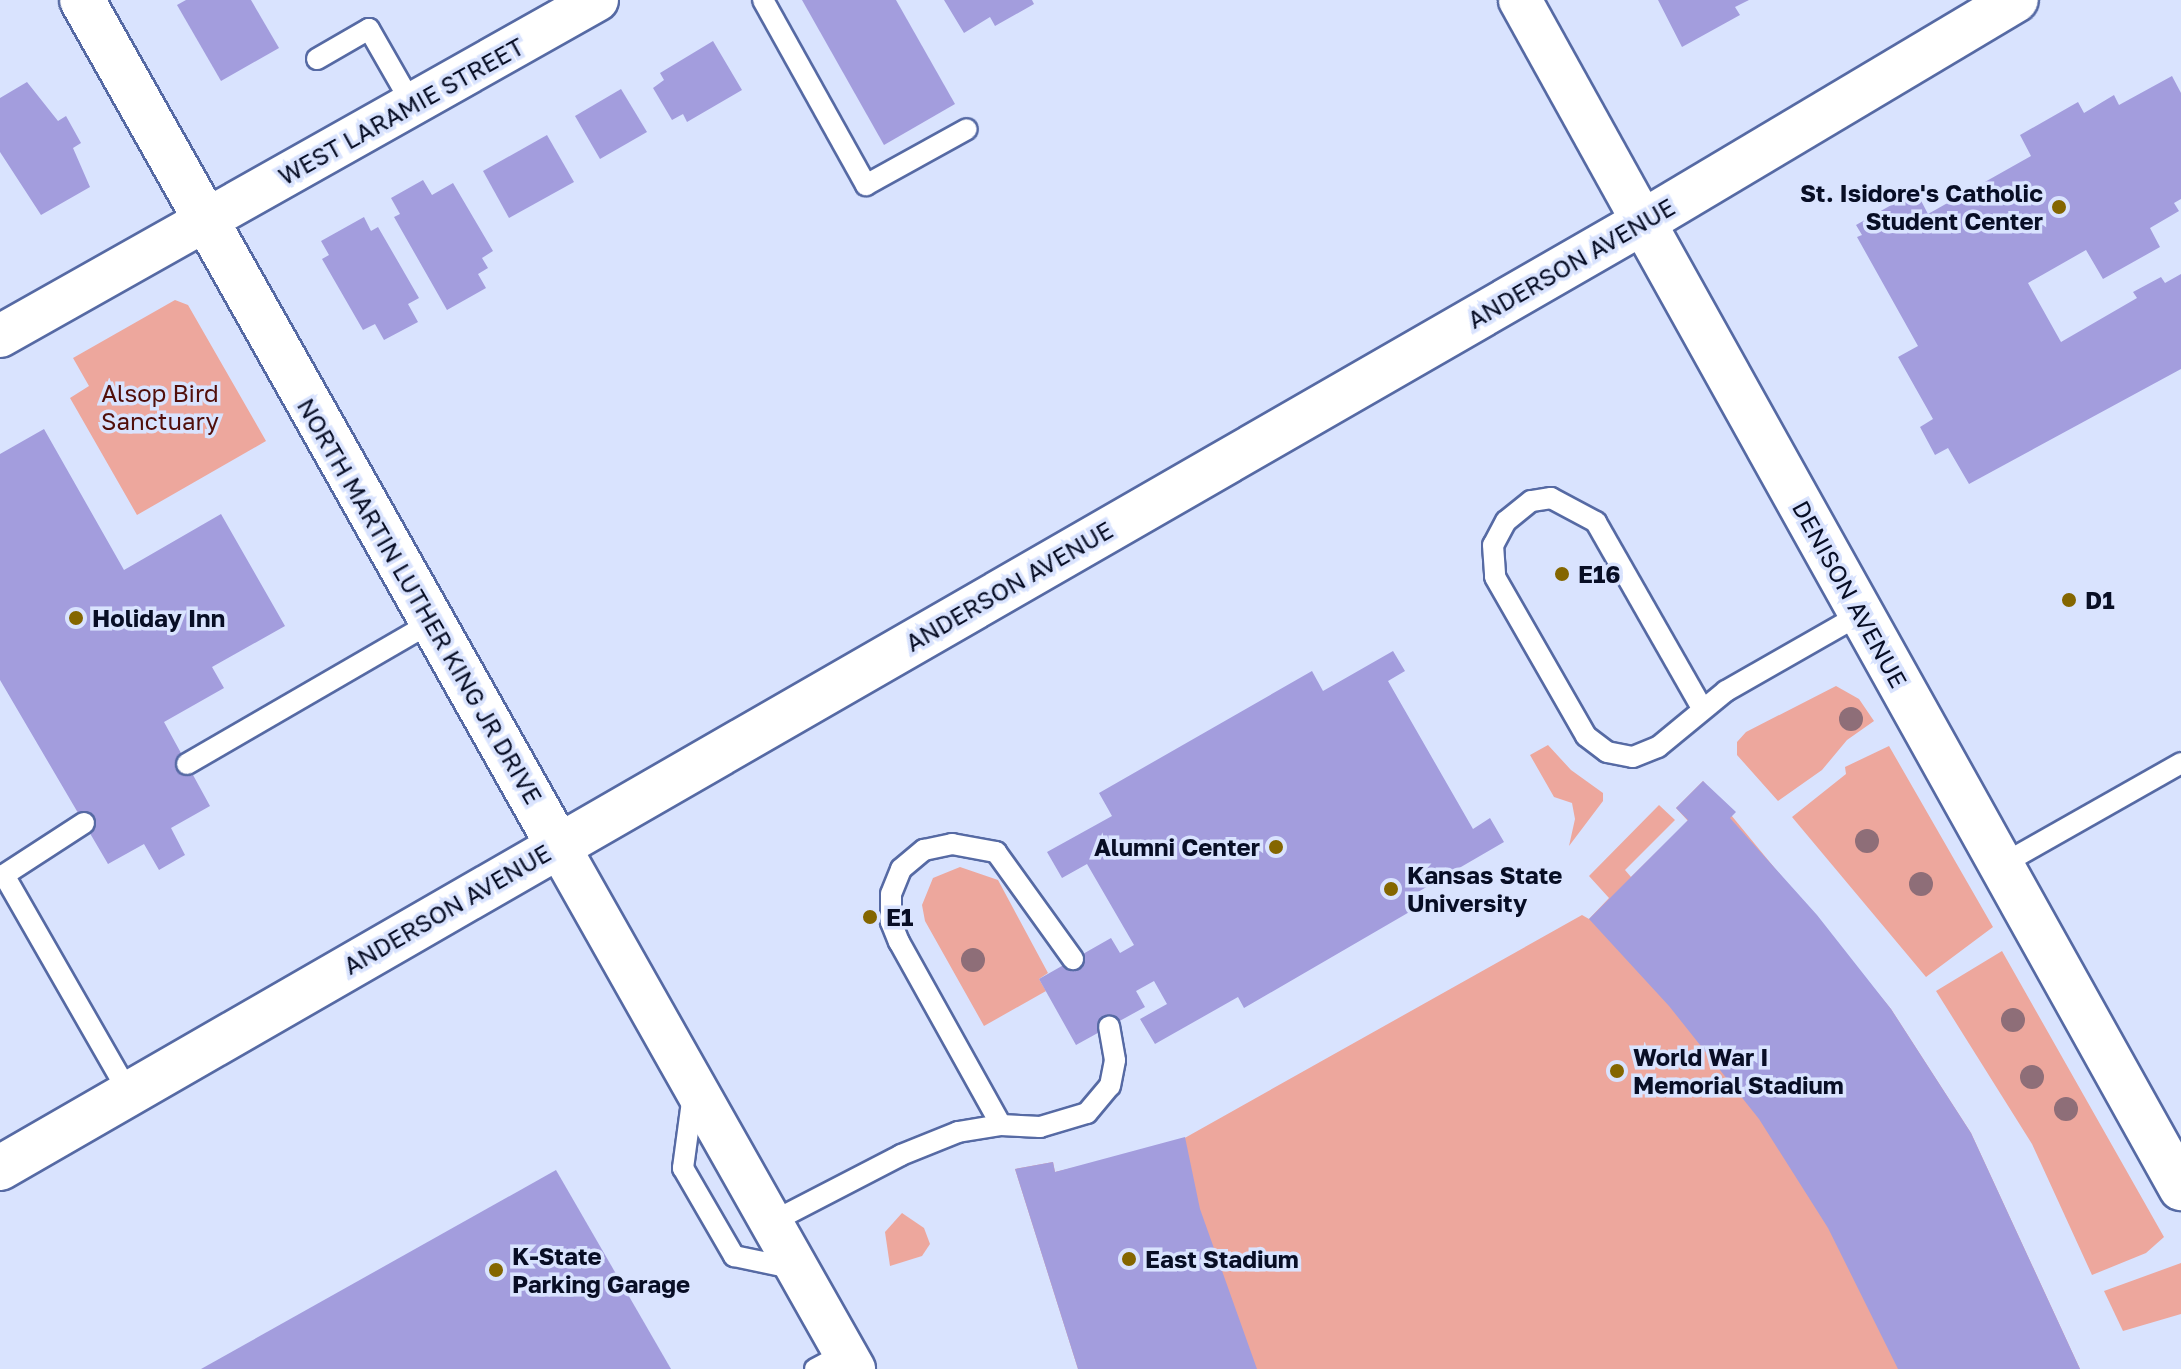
<!DOCTYPE html>
<style>
body{margin:0}
#map{position:relative;width:2181px;height:1369px;overflow:hidden;background:#d9e3fe;font-family:"Golos Text",sans-serif}
div>[style]{position:absolute}
.green>*{inset:0;background:#eda79d}
.building>*{inset:0;background:#a39ddd}
.roads{filter:drop-shadow(2px 0 #566aa4) drop-shadow(-2px 0 #566aa4) drop-shadow(0 2px #566aa4) drop-shadow(0 -2px #566aa4)}
.lane>*{height:20px;margin:-10px;padding:0 10px;transform-origin:10px;border-radius:10px;background:#fff}
.street>*{height:42px;margin:-21px;padding:0 21px;transform-origin:21px;border-radius:21px;background:#fff}
.secondary>*{height:44px;margin:-22px;padding:0 22px;transform-origin:22px;border-radius:22px;background:#fff}
.trees>*{width:24px;height:24px;margin:-12px;border-radius:50%;background:#8e6e78}
.dots>*{width:22px;height:22px;translate:-50% -50%;box-sizing:border-box;border:4px solid #d9e3fe;border-radius:50%}
span{translate:-50% -50%;white-space:nowrap;text-align:center;line-height:1.15;-webkit-text-stroke:7px #d9e3fe;paint-order:stroke}
.street-label{font-size:24px;color:#080e25}
.poi-label{font-size:24px;color:#080e25;font-weight:700}
.right{translate:-100% -50%;text-align:right}
.left{translate:0 -50%;text-align:left}
.park-label{font-size:24px;color:#510e0a}
</style>
<div id="map">
<div class="green">
<i style="clip-path:polygon(175px 300px,188px 305px,266px 441px,137px 515px,70px 398px,89px 386px,73px 358px)"></i>
<i style="clip-path:polygon(1836px 686px,1859px 699px,1874px 721px,1847px 740px,1822px 770px,1778px 801px,1737px 755px,1737px 742px,1746px 732px)"></i>
<i style="clip-path:polygon(1548px 745px,1571px 770px,1603px 793px,1603px 801px,1569px 846px,1575px 819px,1572px 803px,1554px 797px,1530px 755px)"></i>
<i style="clip-path:polygon(1889px 746px,1993px 927px,1926px 977px,1792px 817px,1846px 774px,1845px 767px)"></i>
<i style="clip-path:polygon(1703px 781px,1891px 1009px,1971px 1133px,2080px 1369px,1078px 1369px,1015px 1169px,1053px 1162px,1055px 1172px,1174px 1144px,1582px 915px,1589px 919px,1609px 898px,1589px 876px,1659px 805px,1675px 820px,1625px 870px,1631px 877px,1688px 821px,1676px 808px)"></i>
<i style="clip-path:polygon(960px 867px,998px 880px,1048px 973px,1039px 979px,1046px 991px,984px 1026px,925px 921px,922px 905px,933px 878px)"></i>
<i style="clip-path:polygon(2002px 951px,2164px 1237px,2146px 1253px,2092px 1275px,2032px 1144px,1936px 991px)"></i>
<i style="clip-path:polygon(902px 1213px,924px 1228px,930px 1244px,922px 1256px,890px 1266px,885px 1232px)"></i>
<i style="clip-path:polygon(2181px 1263px,2181px 1314px,2123px 1331px,2104px 1291px)"></i>
</div>
<div class="building">
<i style="clip-path:polygon(186px 0,251px 0,279px 48px,221px 81px,177px 5px)"></i>
<i style="clip-path:polygon(802px 0,896px 0,955px 104px,884px 145px)"></i>
<i style="clip-path:polygon(944px 0,1032px 0,1034px 4px,995px 26px,990px 17px,964px 33px)"></i>
<i style="clip-path:polygon(1658px 0,1749px 0,1735px 7px,1740px 15px,1682px 47px)"></i>
<i style="clip-path:polygon(713px 41px,742px 90px,687px 122px,683px 114px,672px 120px,653px 88px,664px 80px,660px 73px)"></i>
<i style="clip-path:polygon(2172px 76px,2181px 93px,2181px 199px,2174px 203px,2179px 211px,2150px 228px,2160px 247px,2103px 279px,2086px 250px,2028px 283px,2061px 342px,2137px 298px,2133px 292px,2161px 277px,2165px 283px,2181px 274px,2181px 369px,1969px 484px,1948px 448px,1935px 455px,1920px 427px,1933px 419px,1898px 357px,1918px 346px,1857px 237px,1862px 235px,1856px 225px,1916px 191px,1928px 214px,2031px 156px,2020px 135px,2078px 102px,2084px 113px,2114px 95px,2119px 105px)"></i>
<i style="clip-path:polygon(27px 82px,58px 121px,66px 116px,81px 143px,73px 148px,90px 187px,41px 215px,0 152px,0 98px)"></i>
<i style="clip-path:polygon(621px 89px,647px 132px,600px 159px,575px 116px)"></i>
<i style="clip-path:polygon(547px 135px,574px 182px,509px 218px,483px 171px)"></i>
<i style="clip-path:polygon(423px 180px,432px 195px,453px 183px,493px 251px,482px 258px,488px 268px,478px 274px,486px 288px,447px 310px,394px 217px,400px 214px,391px 198px)"></i>
<i style="clip-path:polygon(364px 217px,371px 231px,378px 227px,419px 298px,408px 304px,418px 322px,384px 340px,375px 324px,363px 330px,322px 259px,329px 255px,321px 241px)"></i>
<i style="clip-path:polygon(44px 429px,124px 570px,221px 514px,285px 626px,212px 667px,224px 688px,164px 722px,210px 806px,171px 828px,185px 855px,159px 870px,144px 844px,108px 864px,0 680px,0 454px)"></i>
<i style="clip-path:polygon(1393px 651px,1405px 671px,1388px 681px,1450px 789px,1473px 829px,1490px 818px,1504px 842px,1411px 896px,1418px 907px,1244px 1008px,1238px 997px,1155px 1044px,1140px 1019px,1167px 1004px,1154px 981px,1136px 991px,1145px 1007px,1076px 1045px,1039px 979px,1111px 938px,1120px 953px,1134px 945px,1087px 864px,1062px 878px,1047px 852px,1112px 816px,1099px 793px,1312px 671px,1323px 691px)"></i>
<i style="clip-path:polygon(1703px 781px,1736px 812px,1730px 818px,1817px 915px,1891px 1009px,1971px 1133px,2080px 1369px,1898px 1369px,1828px 1228px,1759px 1119px,1669px 1006px,1589px 919px,1688px 820px,1676px 808px)"></i>
<i style="clip-path:polygon(1185px 1137px,1200px 1209px,1257px 1369px,1078px 1369px,1015px 1169px,1053px 1162px,1055px 1172px)"></i>
<i style="clip-path:polygon(556px 1170px,671px 1369px,201px 1369px)"></i>
</div>
<div class="roads">
<div class="lane">
<i style="left:763px;top:0;width:212px;rotate:60.9deg"></i>
<i style="left:866px;top:185px;width:115px;rotate:-29deg"></i>
<i style="left:317px;top:59px;width:60px;rotate:-30deg"></i>
<i style="left:369px;top:29px;width:86px;rotate:60.2deg"></i>
<i style="left:1702px;top:708px;width:214px;rotate:-119.7deg"></i>
<i style="left:1596px;top:522px;width:51px;rotate:-151.9deg"></i>
<i style="left:1551px;top:498px;width:20px;rotate:171deg"></i>
<i style="left:1531px;top:501px;width:32px;rotate:141deg"></i>
<i style="left:1506px;top:521px;width:27px;rotate:118deg"></i>
<i style="left:1493px;top:545px;width:32px;rotate:86deg"></i>
<i style="left:1495px;top:577px;width:183px;rotate:60.2deg"></i>
<i style="left:1586px;top:736px;width:26px;rotate:37deg"></i>
<i style="left:1607px;top:752px;width:26px;rotate:11deg"></i>
<i style="left:1633px;top:757px;width:27px;rotate:-22deg"></i>
<i style="left:1658px;top:747px;width:88px;rotate:-39.5deg"></i>
<i style="left:1726px;top:691px;width:155px;rotate:-29.7deg"></i>
<i style="left:187px;top:764px;width:283px;rotate:-30.1deg"></i>
<i style="left:84px;top:823px;width:95px;rotate:147deg"></i>
<i style="left:4px;top:875px;width:251px;rotate:60.2deg"></i>
<i style="left:2001px;top:865px;width:207px;rotate:-29.5deg"></i>
<i style="left:693px;top:1094px;width:75px;rotate:97.7deg"></i>
<i style="left:683px;top:1168px;width:102px;rotate:59.9deg"></i>
<i style="left:734px;top:1256px;width:63px;rotate:11.8deg"></i>
<i style="left:1001px;top:1125px;width:210px;rotate:-119.1deg"></i>
<i style="left:899px;top:942px;width:22px;rotate:-112deg"></i>
<i style="left:891px;top:922px;width:28px;rotate:-90deg"></i>
<i style="left:891px;top:894px;width:27px;rotate:-68deg"></i>
<i style="left:901px;top:869px;width:30px;rotate:-40deg"></i>
<i style="left:924px;top:850px;width:29px;rotate:-12deg"></i>
<i style="left:952px;top:844px;width:45px;rotate:10.3deg"></i>
<i style="left:996px;top:852px;width:132px;rotate:54.3deg"></i>
<i style="left:772px;top:1222px;width:145px;rotate:-27.4deg"></i>
<i style="left:901px;top:1155px;width:61px;rotate:-22deg"></i>
<i style="left:958px;top:1132px;width:44px;rotate:-9.2deg"></i>
<i style="left:1001px;top:1125px;width:39px;rotate:3deg"></i>
<i style="left:1040px;top:1127px;width:49px;rotate:-16.6deg"></i>
<i style="left:1087px;top:1113px;width:35px;rotate:-50deg"></i>
<i style="left:1110px;top:1086px;width:26px;rotate:-79deg"></i>
<i style="left:1115px;top:1060px;width:34px;rotate:-100deg"></i>
<i style="left:815px;top:1369px;width:34px;rotate:-28deg"></i>
</div>
<div class="street">
<i style="left:1520px;top:0;width:254px;rotate:61deg"></i>
<i style="left:0;top:336px;width:685px;rotate:-29.37deg"></i>
<i style="left:558px;top:845px;width:602px;rotate:60.54deg"></i>
</div>
<div class="secondary">
<i style="left:82px;top:0;width:970px;rotate:60.61deg"></i>
<i style="left:1643px;top:222px;width:1106px;rotate:60.88deg"></i>
<i style="left:0;top:1168px;width:1896px;rotate:-29.93deg"></i>
<i style="left:1643px;top:222px;width:434px;rotate:-30.8deg"></i>
</div>
</div>
<div class="trees">
<i style="left:1851px;top:719px"></i>
<i style="left:1867px;top:841px"></i>
<i style="left:1921px;top:884px"></i>
<i style="left:973px;top:960px"></i>
<i style="left:2013px;top:1020px"></i>
<i style="left:2032px;top:1077px"></i>
<i style="left:2066px;top:1109px"></i>
</div>
<div class="dots">
<i style="left:2059px;top:207px;background:#846600"></i>
<i style="left:1562px;top:574px;background:#846600"></i>
<i style="left:2069px;top:600px;background:#846600"></i>
<i style="left:76px;top:618px;background:#846600"></i>
<i style="left:1276px;top:847px;background:#846600"></i>
<i style="left:1391px;top:889px;background:#846600"></i>
<i style="left:870px;top:917px;background:#846600"></i>
<i style="left:1617px;top:1071px;background:#846600"></i>
<i style="left:1129px;top:1259px;background:#846600"></i>
<i style="left:496px;top:1270px;background:#846600"></i>
</div>
<div class="street-label">
<span style="left:401px;top:111px;rotate:-29deg">WEST LARAMIE STREET</span>
<span style="left:1571px;top:263px;rotate:-30deg">ANDERSON AVENUE</span>
<span style="left:1009px;top:586px;rotate:-30deg">ANDERSON AVENUE</span>
<span style="left:1850px;top:594px;rotate:61deg">DENISON AVENUE</span>
<span style="left:420px;top:601px;rotate:60deg">NORTH MARTIN LUTHER KING JR DRIVE</span>
<span style="left:447px;top:909px;rotate:-30deg">ANDERSON AVENUE</span>
</div>
<div class="poi-label">
<span class="right" style="left:2043px;top:207px">St. Isidore's Catholic<br>Student Center</span>
<span class="left" style="left:1578px;top:574px">E16</span>
<span class="left" style="left:2085px;top:600px">D1</span>
<span class="left" style="left:92px;top:618px">Holiday Inn</span>
<span class="right" style="left:1260px;top:847px">Alumni Center</span>
<span class="left" style="left:1407px;top:889px">Kansas State<br>University</span>
<span class="left" style="left:886px;top:917px">E1</span>
<span class="left" style="left:1633px;top:1071px">World War I<br>Memorial Stadium</span>
<span class="left" style="left:512px;top:1270px">K-State<br>Parking Garage</span>
<span class="left" style="left:1145px;top:1259px">East Stadium</span>
</div>
<div class="park-label">
<span style="left:160px;top:407px">Alsop Bird<br>Sanctuary</span>
</div>
</div>
